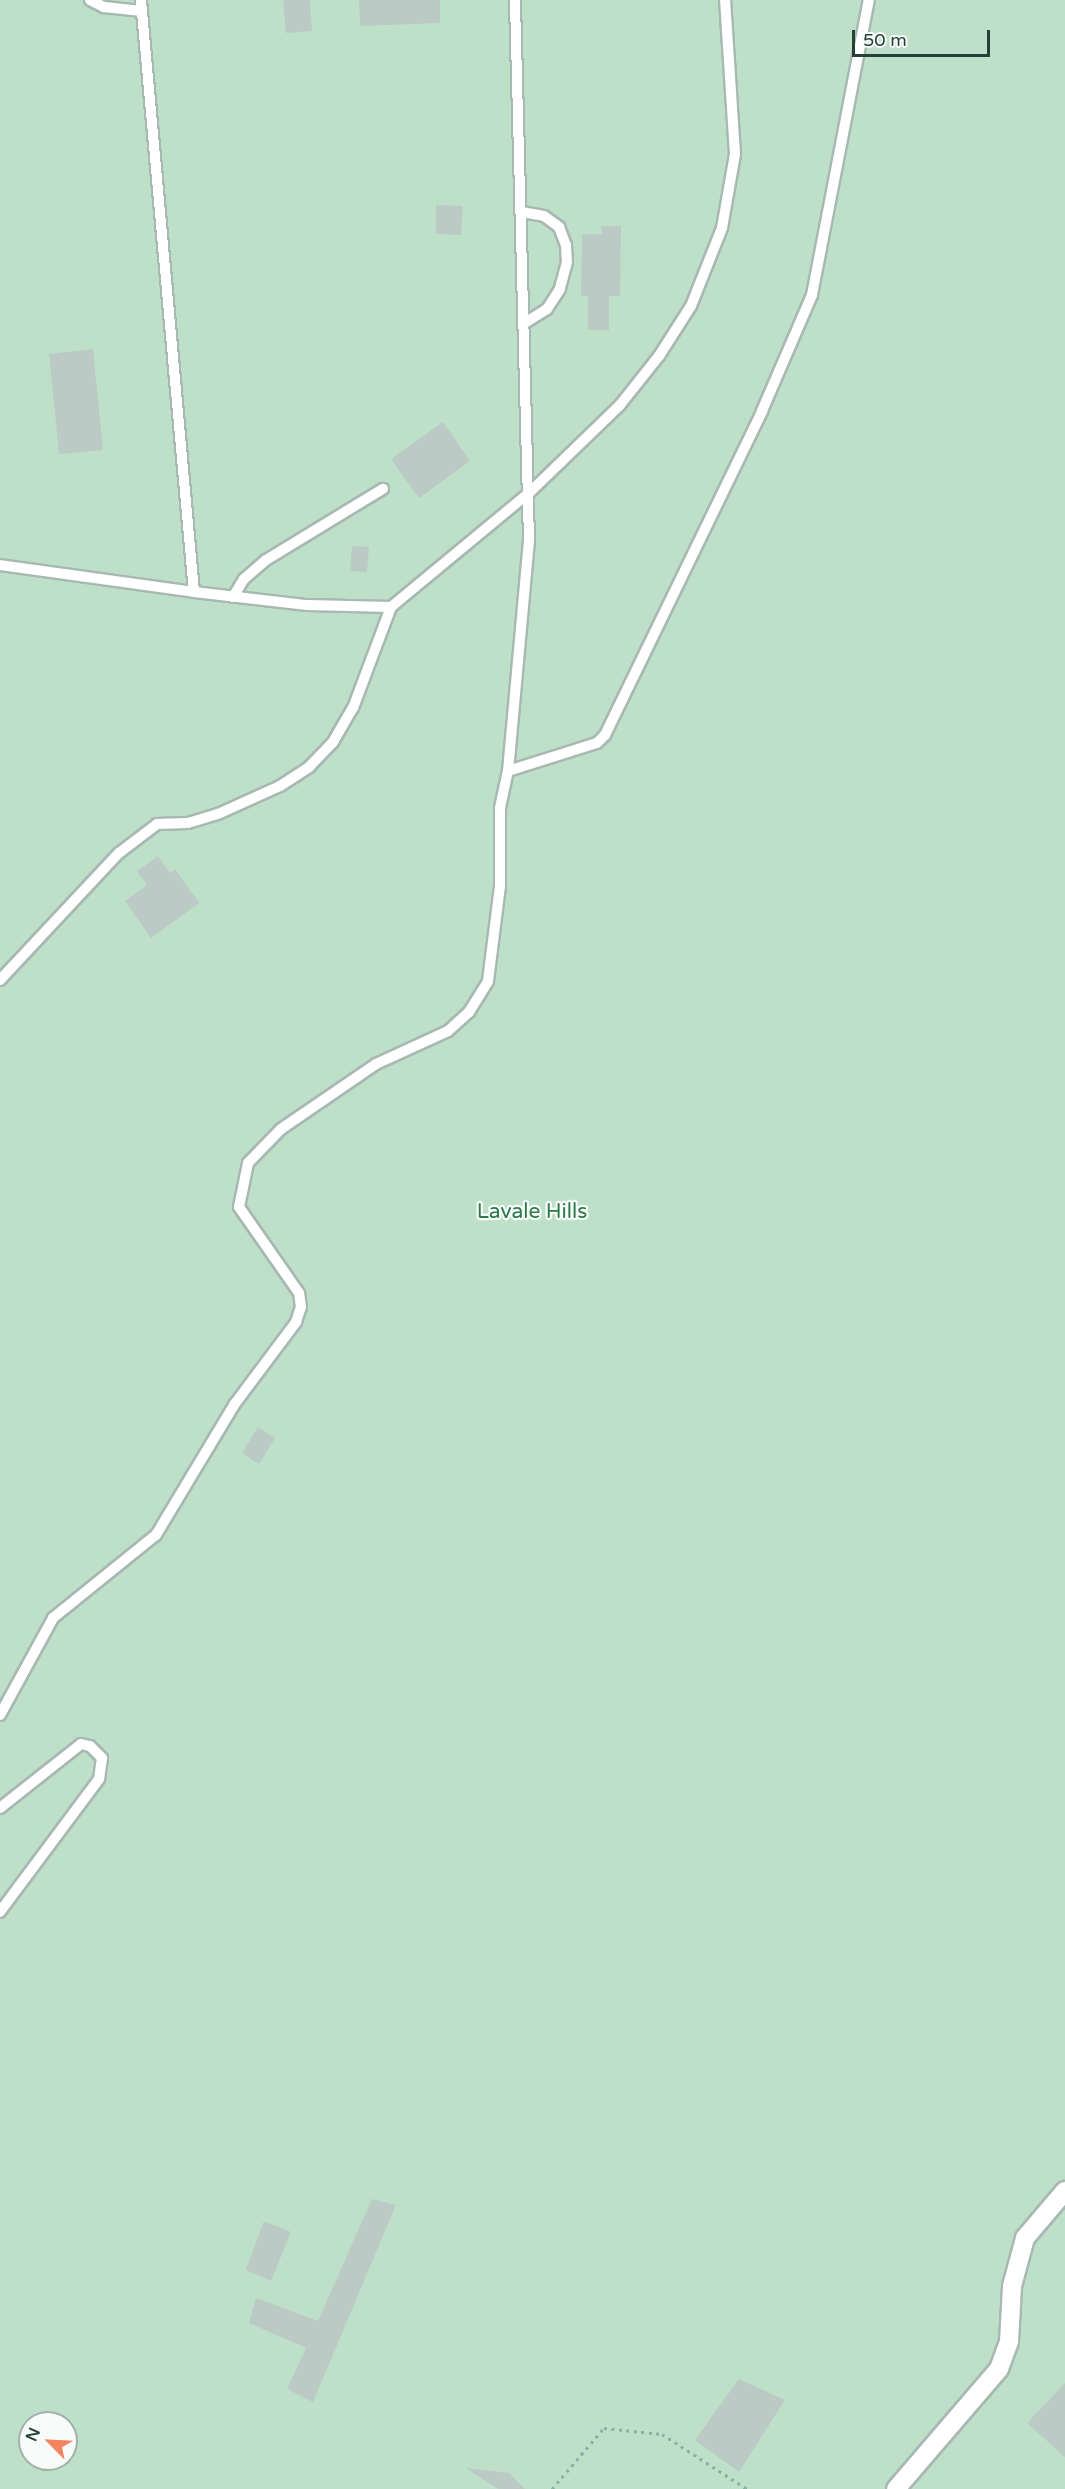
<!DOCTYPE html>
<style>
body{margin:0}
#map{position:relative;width:1065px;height:2489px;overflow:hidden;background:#e6efeb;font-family:"Varela Round",sans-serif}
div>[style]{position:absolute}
.green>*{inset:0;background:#bfe0c8}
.building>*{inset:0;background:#bbcac4}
.path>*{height:3px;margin-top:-1.5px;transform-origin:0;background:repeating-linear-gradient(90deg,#86b3a5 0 3px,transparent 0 7.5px)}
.roads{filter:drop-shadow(2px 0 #a8b8b2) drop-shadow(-2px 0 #a8b8b2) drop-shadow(0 2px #a8b8b2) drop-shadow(0 -2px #a8b8b2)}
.lane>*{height:10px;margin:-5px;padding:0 5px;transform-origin:5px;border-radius:5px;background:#fff}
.street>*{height:18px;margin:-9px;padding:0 9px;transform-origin:9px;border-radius:9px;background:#fff}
span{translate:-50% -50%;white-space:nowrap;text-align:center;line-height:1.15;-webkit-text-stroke:4.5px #f7fbf9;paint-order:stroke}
.park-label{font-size:21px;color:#2d7a4b}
.north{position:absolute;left:18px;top:2411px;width:60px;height:60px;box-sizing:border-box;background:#f7fbf9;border:2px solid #a3b1ad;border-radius:50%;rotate:294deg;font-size:16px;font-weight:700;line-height:24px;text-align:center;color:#24423a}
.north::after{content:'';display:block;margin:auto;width:21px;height:27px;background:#f4845f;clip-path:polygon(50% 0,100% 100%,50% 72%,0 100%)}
.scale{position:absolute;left:852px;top:30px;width:138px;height:27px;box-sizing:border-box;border:3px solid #24423a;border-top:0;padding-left:8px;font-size:18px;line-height:21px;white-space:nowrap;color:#24423a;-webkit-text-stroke:4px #f7fbf9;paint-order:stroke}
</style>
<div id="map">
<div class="green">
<i style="clip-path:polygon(evenodd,0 0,1065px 0,1065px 2489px,0 2489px,0 0,30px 2423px,66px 2423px,66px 2459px,30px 2459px,30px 2423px)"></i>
</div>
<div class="building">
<i style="clip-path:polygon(283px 0,310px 0,312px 31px,286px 33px)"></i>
<i style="clip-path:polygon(359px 0,440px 0,440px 23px,360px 26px)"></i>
<i style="clip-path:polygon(436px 205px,463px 206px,461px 235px,436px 234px)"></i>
<i style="clip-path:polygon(601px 226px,621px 226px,620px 296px,609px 296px,609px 330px,588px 330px,588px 296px,581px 296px,582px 234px,602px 234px)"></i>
<i style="clip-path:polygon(93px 349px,103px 450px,59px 454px,49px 354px)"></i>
<i style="clip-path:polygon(443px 422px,470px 461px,419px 498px,391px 459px)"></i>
<i style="clip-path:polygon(352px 546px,369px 547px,367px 572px,350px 571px)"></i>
<i style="clip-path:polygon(158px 856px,170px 873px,175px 869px,199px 903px,151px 938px,125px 901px,147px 885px,137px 871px)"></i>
<i style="clip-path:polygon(258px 1427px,275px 1438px,259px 1464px,242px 1453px)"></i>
<i style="clip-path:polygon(372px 2199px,396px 2205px,313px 2402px,287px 2389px,306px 2348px,249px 2323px,256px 2298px,318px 2321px)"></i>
<i style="clip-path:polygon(264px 2221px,291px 2232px,271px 2281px,246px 2270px)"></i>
<i style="clip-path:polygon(739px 2379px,785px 2400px,739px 2472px,695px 2440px)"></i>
<i style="clip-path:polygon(1065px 2383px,1065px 2457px,1027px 2423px)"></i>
<i style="clip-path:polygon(466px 2468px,509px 2473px,525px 2489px,498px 2489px)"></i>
</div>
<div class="path">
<i style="left:552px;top:2489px;width:80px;rotate:-49.6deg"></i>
<i style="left:604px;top:2428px;width:58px;rotate:5.9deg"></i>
<i style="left:662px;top:2434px;width:101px;rotate:32.9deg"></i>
</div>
<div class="roads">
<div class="lane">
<i style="left:90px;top:0;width:16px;rotate:27deg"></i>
<i style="left:104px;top:7px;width:38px;rotate:6deg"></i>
<i style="left:522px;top:212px;width:22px;rotate:10deg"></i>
<i style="left:544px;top:216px;width:19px;rotate:36deg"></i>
<i style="left:559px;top:227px;width:19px;rotate:69deg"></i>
<i style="left:566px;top:245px;width:17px;rotate:87deg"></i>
<i style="left:567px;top:262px;width:28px;rotate:105deg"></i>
<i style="left:560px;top:289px;width:24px;rotate:123deg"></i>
<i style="left:547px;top:309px;width:26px;rotate:148deg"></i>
<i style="left:0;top:565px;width:196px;rotate:7.9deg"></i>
<i style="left:194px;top:592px;width:594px;rotate:-95.12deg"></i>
<i style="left:194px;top:592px;width:114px;rotate:6.6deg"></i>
<i style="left:307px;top:605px;width:84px;rotate:1.4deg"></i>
<i style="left:391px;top:607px;width:180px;rotate:-39.6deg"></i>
<i style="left:530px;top:492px;width:125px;rotate:-44deg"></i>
<i style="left:620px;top:405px;width:63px;rotate:-51.5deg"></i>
<i style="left:659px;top:356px;width:59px;rotate:-57.4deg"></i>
<i style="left:691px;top:306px;width:84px;rotate:-68.3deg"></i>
<i style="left:722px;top:228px;width:75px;rotate:-80deg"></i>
<i style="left:735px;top:154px;width:154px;rotate:-93.7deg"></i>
<i style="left:233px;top:597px;width:21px;rotate:-59deg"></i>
<i style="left:244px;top:579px;width:29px;rotate:-41deg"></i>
<i style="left:266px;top:560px;width:137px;rotate:-31.3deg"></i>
<i style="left:508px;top:771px;width:93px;rotate:-17.5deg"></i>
<i style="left:597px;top:743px;width:11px;rotate:-45deg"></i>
<i style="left:605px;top:735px;width:360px;rotate:-64.1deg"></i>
<i style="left:762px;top:411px;width:126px;rotate:-66.7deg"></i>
<i style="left:812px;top:295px;width:300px;rotate:-79.1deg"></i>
<i style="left:0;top:980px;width:174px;rotate:-46.9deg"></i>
<i style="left:119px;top:853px;width:48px;rotate:-37.3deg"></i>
<i style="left:157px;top:824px;width:31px;rotate:-2deg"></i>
<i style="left:188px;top:823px;width:31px;rotate:-17deg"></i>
<i style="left:218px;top:814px;width:68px;rotate:-24.3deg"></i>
<i style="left:280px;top:786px;width:35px;rotate:-33deg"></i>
<i style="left:309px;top:767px;width:35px;rotate:-46deg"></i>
<i style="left:333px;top:742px;width:39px;rotate:-60deg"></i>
<i style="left:353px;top:708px;width:108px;rotate:-69.4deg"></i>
<i style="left:0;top:1715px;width:111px;rotate:-61.3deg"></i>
<i style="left:53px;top:1618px;width:132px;rotate:-38.9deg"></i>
<i style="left:156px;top:1535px;width:152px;rotate:-59deg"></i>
<i style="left:234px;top:1405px;width:104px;rotate:-53.2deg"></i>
<i style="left:296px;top:1322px;width:16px;rotate:-72deg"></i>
<i style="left:301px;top:1307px;width:14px;rotate:-98deg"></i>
<i style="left:299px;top:1293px;width:105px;rotate:-124.9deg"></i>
<i style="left:239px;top:1207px;width:45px;rotate:-78.4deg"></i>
<i style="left:248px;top:1163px;width:47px;rotate:-45.9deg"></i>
<i style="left:281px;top:1129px;width:115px;rotate:-34.4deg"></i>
<i style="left:376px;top:1064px;width:79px;rotate:-24.6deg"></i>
<i style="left:448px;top:1031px;width:28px;rotate:-42deg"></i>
<i style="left:469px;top:1012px;width:36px;rotate:-58deg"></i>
<i style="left:488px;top:981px;width:96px;rotate:-82.8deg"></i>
<i style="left:500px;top:886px;width:78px;rotate:-90deg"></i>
<i style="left:500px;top:808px;width:38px;rotate:-78deg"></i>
<i style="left:508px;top:771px;width:232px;rotate:-84.8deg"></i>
<i style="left:529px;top:540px;width:540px;rotate:-91.49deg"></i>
<i style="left:0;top:1808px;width:103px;rotate:-38.3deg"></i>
<i style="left:81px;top:1744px;width:9px;rotate:13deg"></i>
<i style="left:90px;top:1746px;width:17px;rotate:45deg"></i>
<i style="left:102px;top:1758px;width:21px;rotate:98deg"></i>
<i style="left:99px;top:1779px;width:166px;rotate:126.7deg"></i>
</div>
<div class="street">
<i style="left:896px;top:2489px;width:158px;rotate:-49.4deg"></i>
<i style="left:999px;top:2369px;width:29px;rotate:-70deg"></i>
<i style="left:1009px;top:2342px;width:56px;rotate:-86.9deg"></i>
<i style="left:1012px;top:2286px;width:50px;rotate:-74.8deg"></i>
<i style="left:1025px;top:2238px;width:62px;rotate:-49.6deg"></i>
</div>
</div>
<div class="park-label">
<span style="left:532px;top:1212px">Lavale Hills</span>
</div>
<div class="north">N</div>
<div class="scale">50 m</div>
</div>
